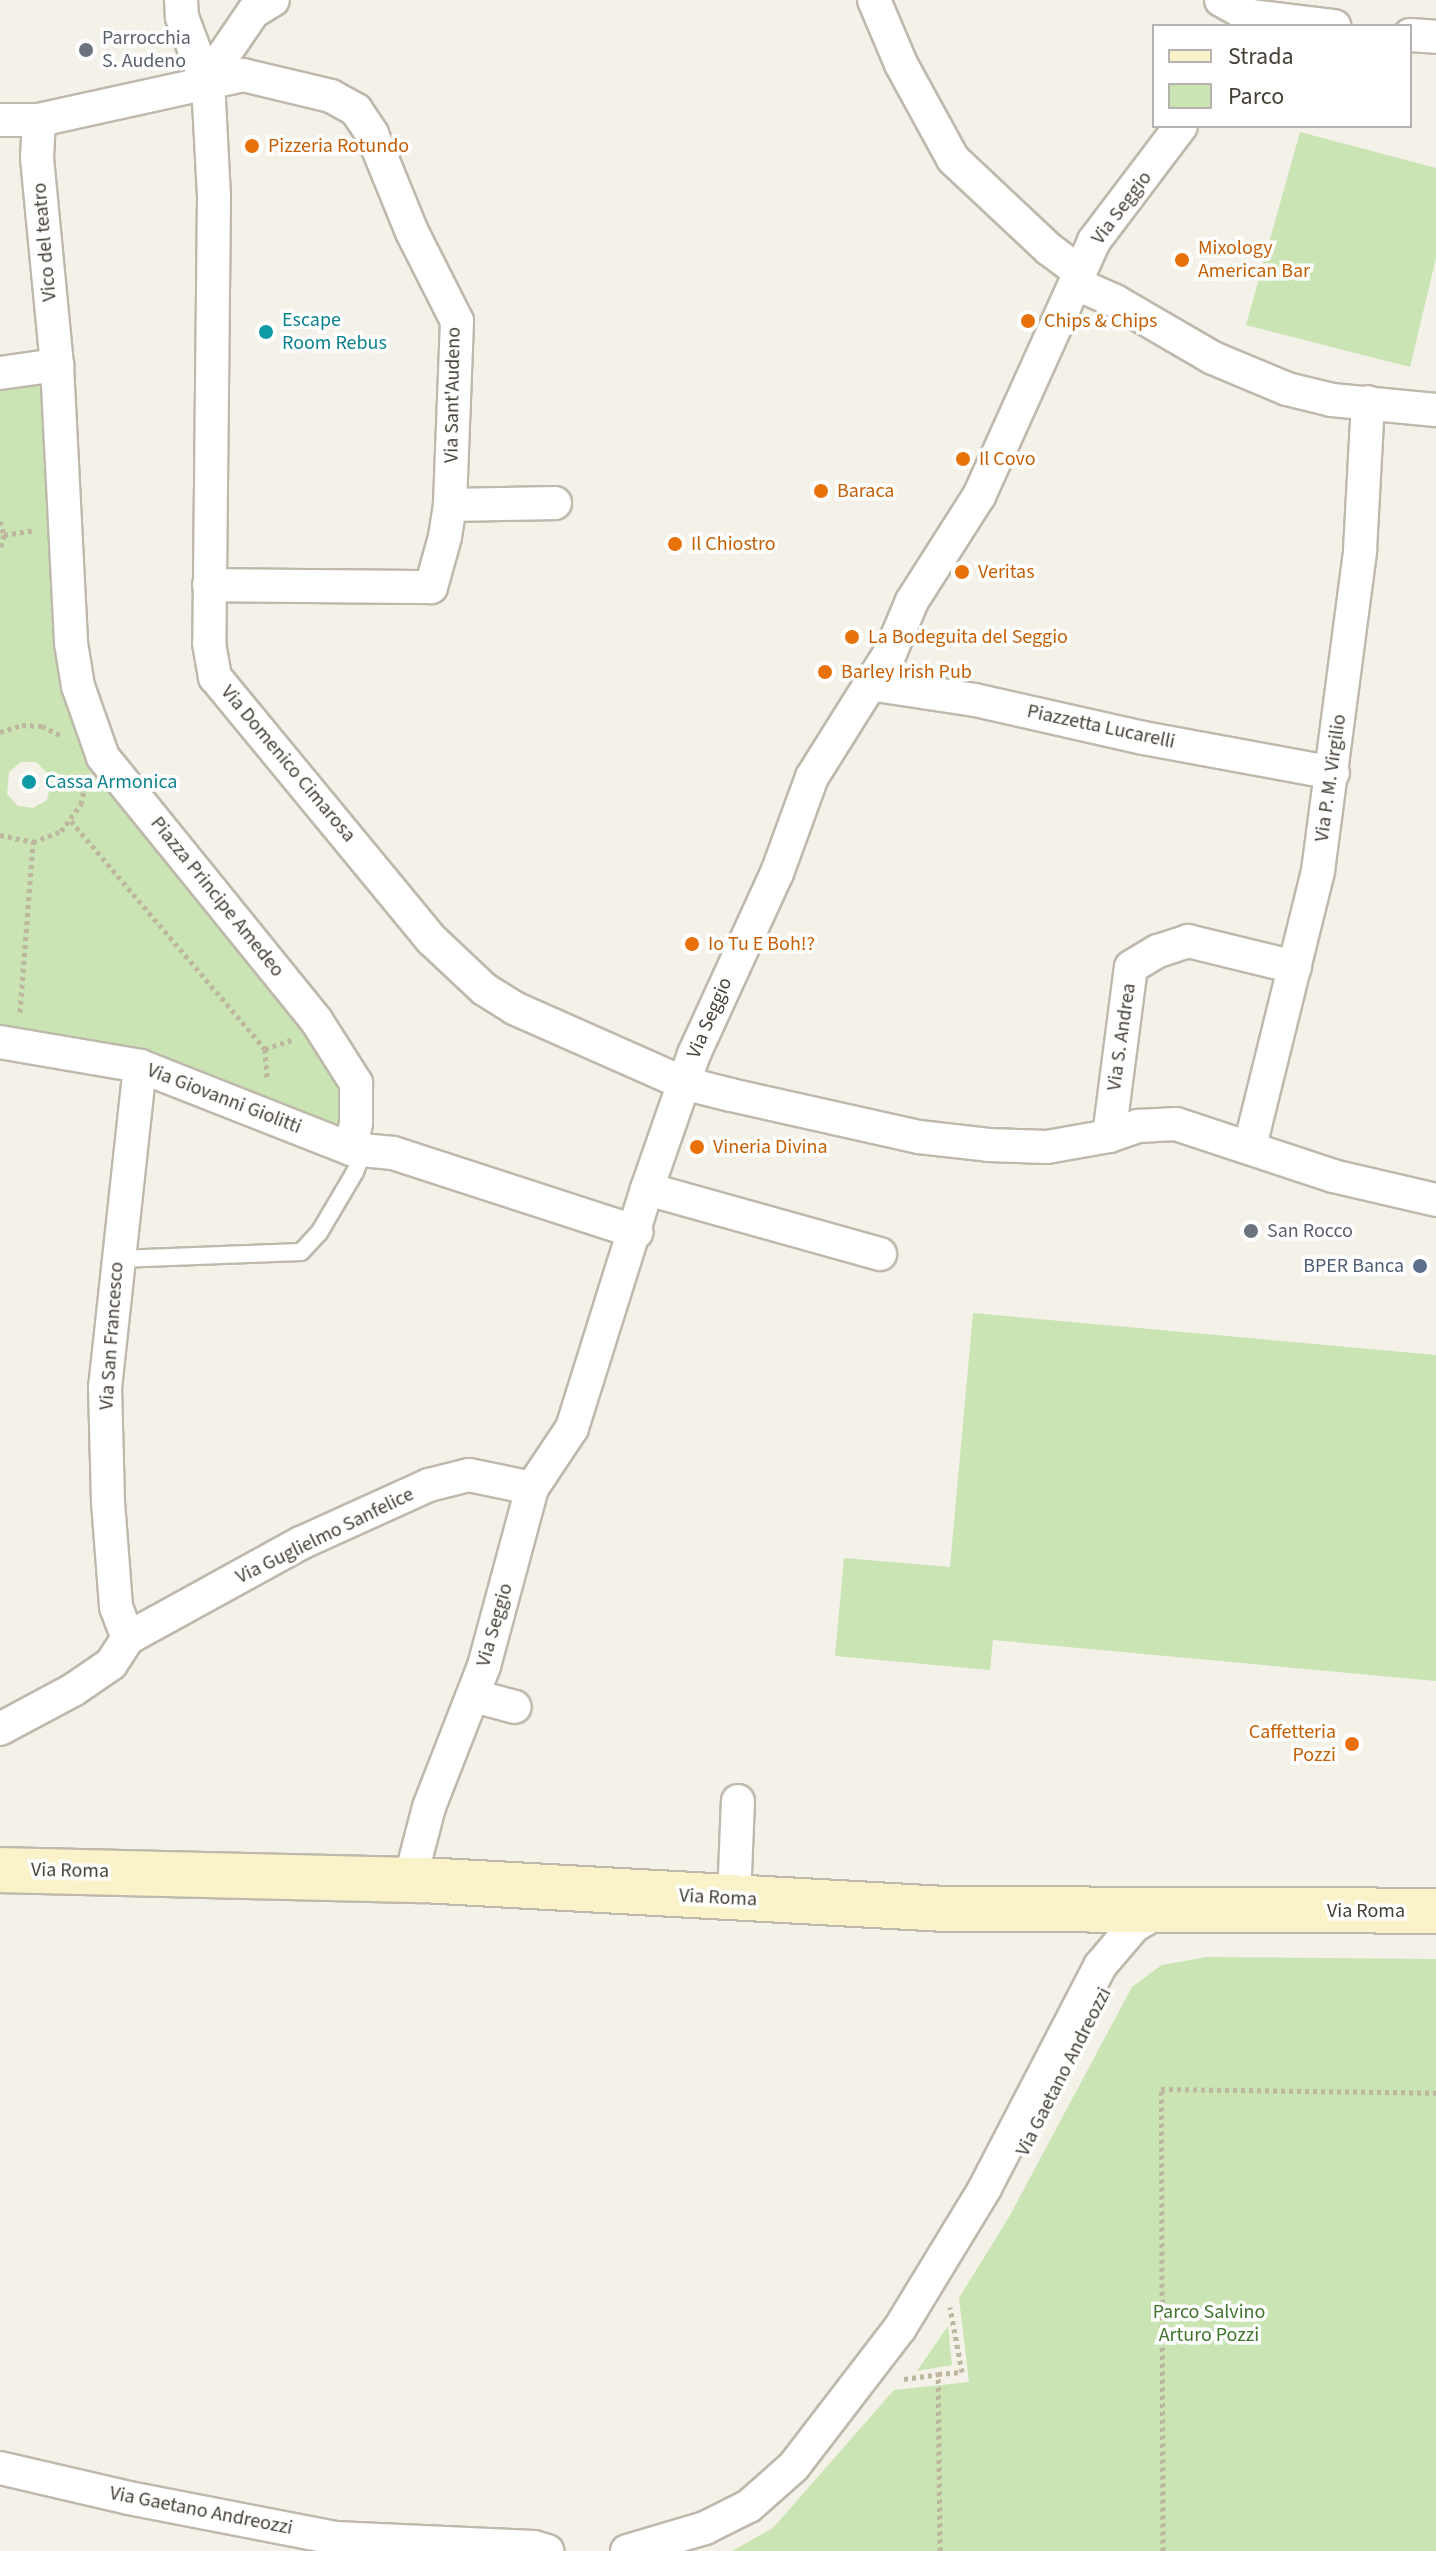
<!DOCTYPE html>
<style>
body{margin:0}
#map{position:relative;width:1436px;height:2551px;overflow:hidden;background:#f3f1e8;font-family:"Source Sans 3",sans-serif}
div>[style]{position:absolute}
.green>*{inset:0;background:#cae4b4}
.path>*{height:5px;margin-top:-2.5px;transform-origin:0;background:repeating-linear-gradient(90deg,#beb69e 0 4px,transparent 0 8px)}
.roads{filter:drop-shadow(2px 0 #beb9ab) drop-shadow(-2px 0 #beb9ab) drop-shadow(0 2px #beb9ab) drop-shadow(0 -2px #beb9ab)}
.lane>*{height:16px;margin:-8px;padding:0 8px;transform-origin:8px;border-radius:8px;background:#fff}
.street>*{height:32px;margin:-16px;padding:0 16px;transform-origin:16px;border-radius:16px;background:#fff}
.secondary>*{height:44px;margin:-22px;padding:0 22px;transform-origin:22px;border-radius:22px;background:#faf3ca}
.dots>*{width:22px;height:22px;translate:-50% -50%;box-sizing:border-box;border:4px solid #fff;border-radius:50%}
span{translate:-50% -50%;white-space:nowrap;text-align:center;line-height:1.15;-webkit-text-stroke:7px #fff;paint-order:stroke}
.worship-label{font-size:20px;color:#5b616d}
.left{translate:0 -50%;text-align:left}
.food-label{font-size:20px;color:#c56008}
.right{translate:-100% -50%;text-align:right}
.street-label{font-size:20px;color:#464137}
.culture-label{font-size:20px;color:#0d838f}
.service-label{font-size:20px;color:#4e5e75}
.park-label{font-size:20px;color:#42732f}
.legend{position:absolute;left:1152px;top:24px;width:260px;height:104px;box-sizing:border-box;background:#fff;border:2px solid #b5b3af;margin:0;padding:10px 14px;list-style:none;font-size:24px;color:#464137}
.legend li{display:flex;align-items:center;gap:16px;height:40px}
.legend b{width:40px;border:2px solid #b5b3af}
</style>
<div id="map">
<div class="green">
<i style="clip-path:polygon(1300px 132px,1436px 168px,1436px 258px,1410px 367px,1246px 325px)"></i>
<i style="clip-path:polygon(evenodd,44px 373px,68px 678px,90px 772px,294px 1012px,345px 1095px,347px 1120px,336px 1130px,0 1036px,0 379px,44px 373px,21px 762px,36px 762px,52px 778px,47px 800px,33px 808px,18px 806px,7px 794px,9px 772px,21px 762px)"></i>
<i style="clip-path:polygon(973px 1313px,1436px 1355px,1436px 1681px,993px 1640px,990px 1670px,835px 1656px,844px 1558px,950px 1567px)"></i>
<i style="clip-path:polygon(1207px 1957px,1436px 1959px,1436px 2551px,732px 2551px,773px 2528px,894px 2390px,969px 2382px,959px 2298px,1009px 2217px,1132px 1987px,1162px 1965px)"></i>
<i style="clip-path:polygon(948px 2326px,952px 2365px,917px 2371px)"></i>
</div>
<div class="path">
<i style="left:0;top:521px;width:15px;rotate:74deg"></i>
<i style="left:4px;top:535px;width:16px;rotate:105deg"></i>
<i style="left:4px;top:535px;width:30px;rotate:-9deg"></i>
<i style="left:0;top:732px;width:23px;rotate:-18deg"></i>
<i style="left:22px;top:725px;width:20px;rotate:3deg"></i>
<i style="left:42px;top:726px;width:20px;rotate:27deg"></i>
<i style="left:71px;top:821px;width:299px;rotate:49.6deg"></i>
<i style="left:265px;top:1049px;width:32px;rotate:86deg"></i>
<i style="left:0;top:835px;width:34px;rotate:12deg"></i>
<i style="left:33px;top:842px;width:30px;rotate:-21deg"></i>
<i style="left:61px;top:831px;width:34px;rotate:-53deg"></i>
<i style="left:81px;top:804px;width:19px;rotate:-78deg"></i>
<i style="left:20px;top:1012px;width:170px;rotate:-85.6deg"></i>
<i style="left:265px;top:1049px;width:28px;rotate:-19deg"></i>
<i style="left:904px;top:2379px;width:34px;rotate:-8deg"></i>
<i style="left:940px;top:2551px;width:177px;rotate:-90.6deg"></i>
<i style="left:938px;top:2374px;width:24px;rotate:-5deg"></i>
<i style="left:962px;top:2372px;width:66px;rotate:-100.5deg"></i>
<i style="left:1163px;top:2551px;width:462px;rotate:-90.2deg"></i>
<i style="left:1161px;top:2089px;width:275px;rotate:0.8deg"></i>
</div>
<div class="roads">
<div class="lane">
<i style="left:118px;top:1259px;width:183px;rotate:-2.2deg"></i>
<i style="left:301px;top:1252px;width:26px;rotate:-47deg"></i>
<i style="left:319px;top:1233px;width:71px;rotate:-59.5deg"></i>
<i style="left:355px;top:1172px;width:14px;rotate:-69deg"></i>
<i style="left:360px;top:1159px;width:12px;rotate:-132deg"></i>
</div>
<div class="street">
<i style="left:181px;top:0;width:17px;rotate:87deg"></i>
<i style="left:182px;top:17px;width:68px;rotate:69.4deg"></i>
<i style="left:206px;top:81px;width:20px;rotate:81deg"></i>
<i style="left:209px;top:101px;width:96px;rotate:87deg"></i>
<i style="left:214px;top:197px;width:446px;rotate:90.6deg"></i>
<i style="left:209px;top:643px;width:35px;rotate:80deg"></i>
<i style="left:215px;top:677px;width:341px;rotate:50.5deg"></i>
<i style="left:432px;top:940px;width:71px;rotate:43.3deg"></i>
<i style="left:484px;top:989px;width:36px;rotate:32deg"></i>
<i style="left:514px;top:1008px;width:185px;rotate:23.9deg"></i>
<i style="left:683px;top:1083px;width:49px;rotate:14deg"></i>
<i style="left:731px;top:1095px;width:193px;rotate:12.6deg"></i>
<i style="left:919px;top:1137px;width:70px;rotate:6.5deg"></i>
<i style="left:989px;top:1145px;width:58px;rotate:2deg"></i>
<i style="left:1047px;top:1147px;width:63px;rotate:-10.1deg"></i>
<i style="left:1109px;top:1136px;width:31px;rotate:-19deg"></i>
<i style="left:1138px;top:1126px;width:38px;rotate:-3deg"></i>
<i style="left:1176px;top:1124px;width:165px;rotate:18.3deg"></i>
<i style="left:1333px;top:1176px;width:106px;rotate:13.1deg"></i>
<i style="left:874px;top:0;width:69px;rotate:67.1deg"></i>
<i style="left:901px;top:64px;width:108px;rotate:61.3deg"></i>
<i style="left:953px;top:159px;width:132px;rotate:43.2deg"></i>
<i style="left:1049px;top:249px;width:39px;rotate:37deg"></i>
<i style="left:1221px;top:0;width:33px;rotate:29deg"></i>
<i style="left:1250px;top:16px;width:85px;rotate:6.8deg"></i>
<i style="left:1410px;top:35px;width:26px;rotate:4deg"></i>
<i style="left:206px;top:81px;width:83px;rotate:-55.7deg"></i>
<i style="left:253px;top:12px;width:23px;rotate:-31deg"></i>
<i style="left:0;top:120px;width:39px"></i>
<i style="left:39px;top:120px;width:209px;rotate:-12.4deg"></i>
<i style="left:243px;top:75px;width:90px;rotate:13.4deg"></i>
<i style="left:331px;top:96px;width:29px;rotate:29deg"></i>
<i style="left:356px;top:110px;width:29px;rotate:56deg"></i>
<i style="left:372px;top:134px;width:106px;rotate:67.8deg"></i>
<i style="left:412px;top:232px;width:100px;rotate:63.2deg"></i>
<i style="left:457px;top:321px;width:184px;rotate:92.2deg"></i>
<i style="left:450px;top:505px;width:32px;rotate:99deg"></i>
<i style="left:445px;top:537px;width:52px;rotate:105.6deg"></i>
<i style="left:431px;top:587px;width:222px;rotate:-179.5deg"></i>
<i style="left:39px;top:120px;width:38px;rotate:93deg"></i>
<i style="left:37px;top:158px;width:208px;rotate:84.5deg"></i>
<i style="left:1077px;top:284px;width:42px;rotate:24.1deg"></i>
<i style="left:1115px;top:301px;width:113px;rotate:30.2deg"></i>
<i style="left:1213px;top:358px;width:80px;rotate:22.7deg"></i>
<i style="left:1287px;top:389px;width:46px;rotate:13.7deg"></i>
<i style="left:1332px;top:400px;width:104px;rotate:5.5deg"></i>
<i style="left:0;top:373px;width:58px;rotate:-8deg"></i>
<i style="left:57px;top:365px;width:278px;rotate:87.1deg"></i>
<i style="left:71px;top:643px;width:44px;rotate:80.8deg"></i>
<i style="left:78px;top:686px;width:75px;rotate:70.6deg"></i>
<i style="left:103px;top:757px;width:338px;rotate:51deg"></i>
<i style="left:316px;top:1020px;width:75px;rotate:57.6deg"></i>
<i style="left:356px;top:1083px;width:40px;rotate:90deg"></i>
<i style="left:356px;top:1123px;width:26px;rotate:101deg"></i>
<i style="left:450px;top:505px;width:105px;rotate:-1.1deg"></i>
<i style="left:869px;top:684px;width:107px;rotate:8.6deg"></i>
<i style="left:975px;top:700px;width:172px;rotate:12.7deg"></i>
<i style="left:1143px;top:738px;width:193px;rotate:10.4deg"></i>
<i style="left:0;top:1042px;width:142px;rotate:9.7deg"></i>
<i style="left:140px;top:1066px;width:227px;rotate:21.5deg"></i>
<i style="left:351px;top:1149px;width:42px;rotate:5.4deg"></i>
<i style="left:393px;top:1153px;width:256px;rotate:18deg"></i>
<i style="left:140px;top:1066px;width:323px;rotate:96.2deg"></i>
<i style="left:105px;top:1387px;width:115px;rotate:88.5deg"></i>
<i style="left:108px;top:1502px;width:105px;rotate:85.6deg"></i>
<i style="left:116px;top:1607px;width:33px;rotate:69deg"></i>
<i style="left:128px;top:1638px;width:197px;rotate:-28.8deg"></i>
<i style="left:301px;top:1543px;width:141px;rotate:-24.4deg"></i>
<i style="left:429px;top:1485px;width:41px;rotate:-14deg"></i>
<i style="left:469px;top:1475px;width:64px;rotate:11.7deg"></i>
<i style="left:1109px;top:1136px;width:170px;rotate:-82.6deg"></i>
<i style="left:1131px;top:967px;width:31px;rotate:-31deg"></i>
<i style="left:1158px;top:951px;width:32px;rotate:-18deg"></i>
<i style="left:1188px;top:941px;width:110px;rotate:13.7deg"></i>
<i style="left:1250px;top:1146px;width:283px;rotate:-76.1deg"></i>
<i style="left:1318px;top:871px;width:324px;rotate:-82.5deg"></i>
<i style="left:1360px;top:550px;width:148px;rotate:-86.9deg"></i>
<i style="left:647px;top:1189px;width:242px;rotate:15.6deg"></i>
<i style="left:474px;top:1696px;width:42px;rotate:15deg"></i>
<i style="left:0;top:1729px;width:83px;rotate:-28.1deg"></i>
<i style="left:73px;top:1690px;width:46px;rotate:-34.4deg"></i>
<i style="left:111px;top:1664px;width:31px;rotate:-57deg"></i>
<i style="left:410px;top:1880px;width:75px;rotate:-75.4deg"></i>
<i style="left:429px;top:1807px;width:151px;rotate:-68.7deg"></i>
<i style="left:484px;top:1666px;width:184px;rotate:-74.9deg"></i>
<i style="left:532px;top:1488px;width:72px;rotate:-56.3deg"></i>
<i style="left:572px;top:1428px;width:250px;rotate:-72.6deg"></i>
<i style="left:647px;top:1189px;width:143px;rotate:-70.8deg"></i>
<i style="left:694px;top:1054px;width:199px;rotate:-65.4deg"></i>
<i style="left:777px;top:873px;width:102px;rotate:-70deg"></i>
<i style="left:812px;top:777px;width:149px;rotate:-57.9deg"></i>
<i style="left:891px;top:651px;width:54px;rotate:-67.2deg"></i>
<i style="left:912px;top:601px;width:125px;rotate:-57.5deg"></i>
<i style="left:979px;top:496px;width:280px;rotate:-65.7deg"></i>
<i style="left:1094px;top:241px;width:144px;rotate:-52.9deg"></i>
<i style="left:734px;top:1899px;width:98px;rotate:-87.7deg"></i>
<i style="left:0;top:2468px;width:132px;rotate:13.1deg"></i>
<i style="left:129px;top:2498px;width:210px;rotate:11deg"></i>
<i style="left:335px;top:2538px;width:199px;rotate:2.6deg"></i>
<i style="left:534px;top:2547px;width:14px;rotate:17deg"></i>
<i style="left:627px;top:2551px;width:81px;rotate:-16.4deg"></i>
<i style="left:705px;top:2528px;width:49px;rotate:-26.6deg"></i>
<i style="left:749px;top:2506px;width:60px;rotate:-41.6deg"></i>
<i style="left:794px;top:2466px;width:174px;rotate:-52.5deg"></i>
<i style="left:900px;top:2328px;width:164px;rotate:-58.7deg"></i>
<i style="left:985px;top:2188px;width:250px;rotate:-62.6deg"></i>
<i style="left:1100px;top:1966px;width:52px;rotate:-49.6deg"></i>
<i style="left:1134px;top:1926px;width:36px;rotate:-30deg"></i>
</div>
<div class="secondary">
<i style="left:0;top:1870px;width:422px;rotate:1.4deg"></i>
<i style="left:422px;top:1880px;width:524px;rotate:3.17deg"></i>
<i style="left:945px;top:1909px;width:491px;rotate:0.2deg"></i>
</div>
</div>
<div class="dots">
<i style="left:86px;top:50px;background:#6b7280"></i>
<i style="left:252px;top:146px;background:#e8710a"></i>
<i style="left:1182px;top:260px;background:#e8710a"></i>
<i style="left:1028px;top:321px;background:#e8710a"></i>
<i style="left:266px;top:332px;background:#0f9aa8"></i>
<i style="left:963px;top:459px;background:#e8710a"></i>
<i style="left:821px;top:491px;background:#e8710a"></i>
<i style="left:675px;top:544px;background:#e8710a"></i>
<i style="left:962px;top:572px;background:#e8710a"></i>
<i style="left:852px;top:637px;background:#e8710a"></i>
<i style="left:825px;top:672px;background:#e8710a"></i>
<i style="left:29px;top:782px;background:#0f9aa8"></i>
<i style="left:692px;top:944px;background:#e8710a"></i>
<i style="left:697px;top:1147px;background:#e8710a"></i>
<i style="left:1251px;top:1231px;background:#6b7280"></i>
<i style="left:1420px;top:1266px;background:#5c6f8a"></i>
<i style="left:1352px;top:1744px;background:#e8710a"></i>
</div>
<div class="worship-label">
<span class="left" style="left:102px;top:50px">Parrocchia<br>S. Audeno</span>
<span class="left" style="left:1267px;top:1231px">San Rocco</span>
</div>
<div class="food-label">
<span class="left" style="left:268px;top:146px">Pizzeria Rotundo</span>
<span class="left" style="left:1198px;top:260px">Mixology<br>American Bar</span>
<span class="left" style="left:1044px;top:321px">Chips &amp; Chips</span>
<span class="left" style="left:979px;top:459px">Il Covo</span>
<span class="left" style="left:837px;top:491px">Baraca</span>
<span class="left" style="left:691px;top:544px">Il Chiostro</span>
<span class="left" style="left:978px;top:572px">Veritas</span>
<span class="left" style="left:868px;top:637px">La Bodeguita del Seggio</span>
<span class="left" style="left:841px;top:672px">Barley Irish Pub</span>
<span class="left" style="left:708px;top:944px">Io Tu E Boh!?</span>
<span class="left" style="left:713px;top:1147px">Vineria Divina</span>
<span class="right" style="left:1336px;top:1744px">Caffetteria<br>Pozzi</span>
</div>
<div class="street-label">
<span style="left:1122px;top:208px;rotate:-53deg">Via Seggio</span>
<span style="left:45px;top:242px;rotate:-95deg">Vico del teatro</span>
<span style="left:453px;top:395px;rotate:-89deg">Via Sant'Audeno</span>
<span style="left:1101px;top:727px;rotate:12deg">Piazzetta Lucarelli</span>
<span style="left:288px;top:764px;rotate:50deg">Via Domenico Cimarosa</span>
<span style="left:1331px;top:778px;rotate:-82deg">Via P. M. Virgilio</span>
<span style="left:217px;top:897px;rotate:51deg">Piazza Principe Amedeo</span>
<span style="left:710px;top:1018px;rotate:-67deg">Via Seggio</span>
<span style="left:1122px;top:1037px;rotate:-82deg">Via S. Andrea</span>
<span style="left:224px;top:1099px;rotate:21deg">Via Giovanni Giolitti</span>
<span style="left:112px;top:1336px;rotate:-86deg">Via San Francesco</span>
<span style="left:325px;top:1536px;rotate:-26deg">Via Guglielmo Sanfelice</span>
<span style="left:495px;top:1625px;rotate:-74deg">Via Seggio</span>
<span style="left:70px;top:1871px;rotate:1deg">Via Roma</span>
<span style="left:718px;top:1898px;rotate:3deg">Via Roma</span>
<span style="left:1366px;top:1911px">Via Roma</span>
<span style="left:1064px;top:2072px;rotate:-63deg">Via Gaetano Andreozzi</span>
<span style="left:201px;top:2511px;rotate:11deg">Via Gaetano Andreozzi</span>
</div>
<div class="culture-label">
<span class="left" style="left:282px;top:332px">Escape<br>Room Rebus</span>
<span class="left" style="left:45px;top:782px">Cassa Armonica</span>
</div>
<div class="service-label">
<span class="right" style="left:1404px;top:1266px">BPER Banca</span>
</div>
<div class="park-label">
<span style="left:1209px;top:2324px">Parco Salvino<br>Arturo Pozzi</span>
</div>
<ul class="legend">
<li><b style="height:10px;background:#faf3ca"></b>Strada</li>
<li><b style="height:22px;background:#cae4b4"></b>Parco</li>
</ul>
</div>
